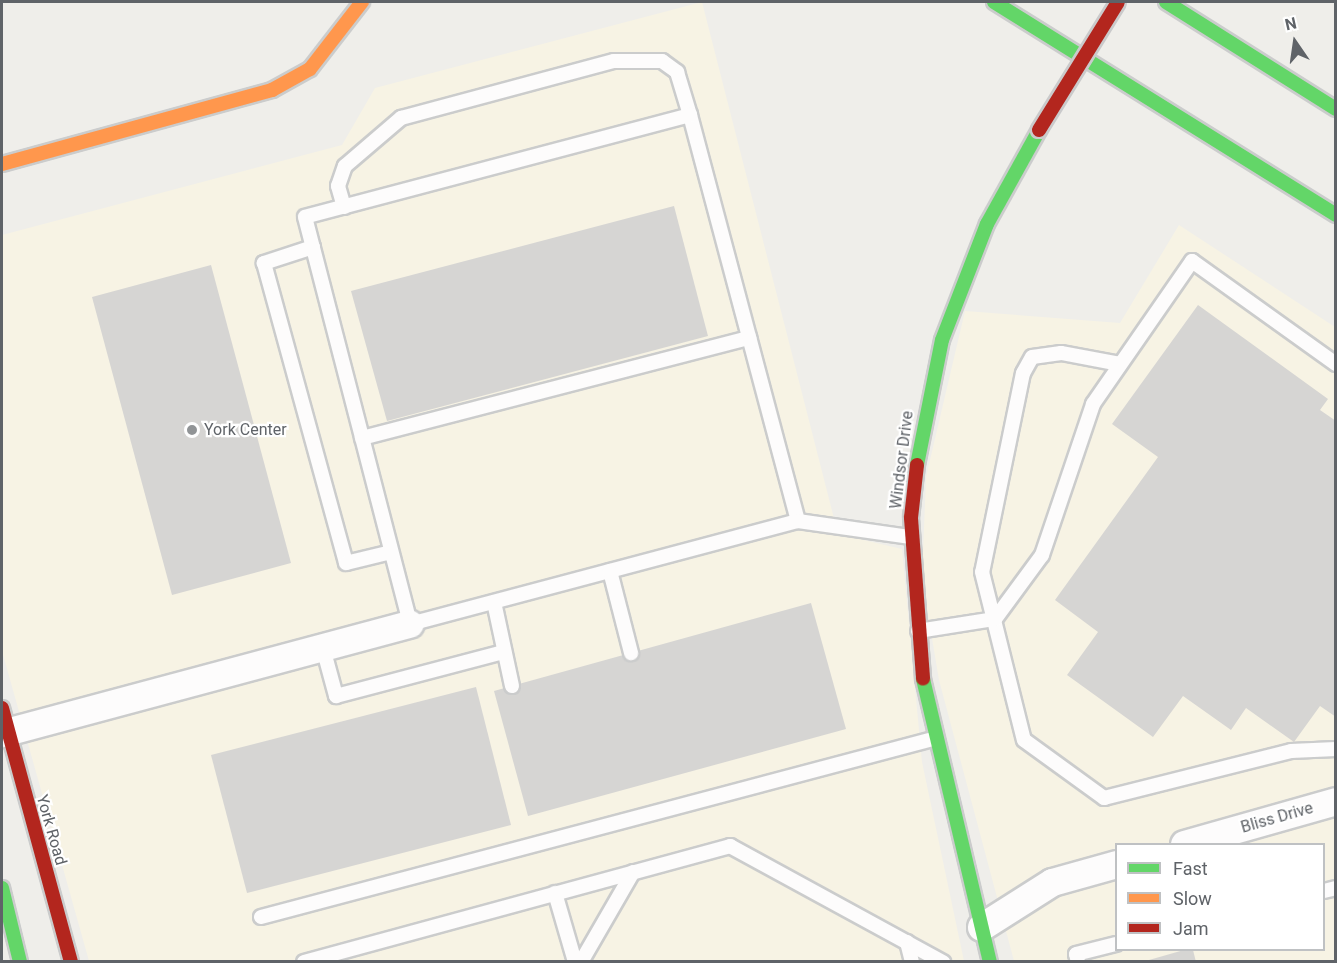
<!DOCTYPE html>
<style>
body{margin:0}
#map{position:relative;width:1337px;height:963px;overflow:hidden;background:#efeeea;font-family:Roboto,sans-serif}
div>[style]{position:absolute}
.commercial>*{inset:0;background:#f7f3e4}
.building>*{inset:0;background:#d6d5d3}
.roads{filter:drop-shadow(2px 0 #cbcccc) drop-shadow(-2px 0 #cbcccc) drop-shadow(0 2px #cbcccc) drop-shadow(0 -2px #cbcccc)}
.lane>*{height:14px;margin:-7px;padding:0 7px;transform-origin:7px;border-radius:7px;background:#fdfcfc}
.street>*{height:27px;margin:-13.5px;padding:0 13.5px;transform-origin:13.5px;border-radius:13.5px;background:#fdfcfc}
.fast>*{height:14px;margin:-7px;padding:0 7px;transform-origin:7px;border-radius:7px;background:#63d668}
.slow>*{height:14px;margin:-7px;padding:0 7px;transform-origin:7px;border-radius:7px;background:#ff974d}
.jam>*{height:14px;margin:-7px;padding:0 7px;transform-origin:7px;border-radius:7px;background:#b3261e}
.bridges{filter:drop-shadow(2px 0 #cacacb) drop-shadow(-2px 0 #cacacb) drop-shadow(0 2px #cacacb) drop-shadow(0 -2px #cacacb)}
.jam-bridge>*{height:14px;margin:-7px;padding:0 7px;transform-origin:7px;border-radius:7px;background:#b3261e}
.dots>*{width:16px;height:16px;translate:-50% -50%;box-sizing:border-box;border:3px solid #fff;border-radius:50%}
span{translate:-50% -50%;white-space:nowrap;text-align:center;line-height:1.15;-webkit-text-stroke:4.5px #fff;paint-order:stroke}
.poi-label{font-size:16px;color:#5f6368}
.left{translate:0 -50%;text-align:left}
.street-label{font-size:16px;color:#5f6368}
.frame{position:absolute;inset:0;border:3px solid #5f6368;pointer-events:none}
.legend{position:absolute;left:1115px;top:843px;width:210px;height:108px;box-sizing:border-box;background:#fff;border:2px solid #bfc1c3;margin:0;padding:8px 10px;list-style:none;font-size:18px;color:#5f6368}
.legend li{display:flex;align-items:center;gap:12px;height:30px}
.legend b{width:30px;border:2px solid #bfc1c3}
.north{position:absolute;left:1265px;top:12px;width:60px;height:60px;-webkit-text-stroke:4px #fff;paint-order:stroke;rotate:347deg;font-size:16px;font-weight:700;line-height:24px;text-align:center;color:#5f6368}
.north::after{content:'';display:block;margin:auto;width:21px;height:27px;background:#5f6368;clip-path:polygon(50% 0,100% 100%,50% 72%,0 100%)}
</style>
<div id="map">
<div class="commercial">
<i style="clip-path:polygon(702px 2px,838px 534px,902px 549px,922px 762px,964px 961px,89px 961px,2px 651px,2px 235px,342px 145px,375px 88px)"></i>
<i style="clip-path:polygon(evenodd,1179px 225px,1335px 327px,1335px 961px,1014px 961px,939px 680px,922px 579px,926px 477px,965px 311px,1120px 323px,1179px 225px,1116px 844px,1324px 844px,1324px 950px,1116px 950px,1116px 844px)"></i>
</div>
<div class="building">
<i style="clip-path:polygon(674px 206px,708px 336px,387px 421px,351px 291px)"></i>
<i style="clip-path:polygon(211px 265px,291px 563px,172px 595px,92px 297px)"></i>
<i style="clip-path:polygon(1198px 305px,1328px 399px,1320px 410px,1336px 421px,1336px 717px,1320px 706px,1294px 742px,1246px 708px,1231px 730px,1183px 696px,1153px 737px,1067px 675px,1098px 632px,1055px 600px,1158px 457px,1112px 424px)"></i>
<i style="clip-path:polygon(811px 603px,846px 729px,528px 816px,494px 691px)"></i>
<i style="clip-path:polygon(476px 687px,511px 825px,247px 893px,211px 755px)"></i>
<i style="clip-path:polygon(1184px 950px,1193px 950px,1196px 962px,1142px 962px)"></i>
</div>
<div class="roads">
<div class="lane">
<i style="left:344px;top:207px;width:22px;rotate:-106deg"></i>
<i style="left:338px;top:186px;width:21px;rotate:-71deg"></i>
<i style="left:345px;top:166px;width:74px;rotate:-40.6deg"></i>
<i style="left:401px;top:118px;width:220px;rotate:-15deg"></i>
<i style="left:614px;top:61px;width:48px"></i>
<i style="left:662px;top:61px;width:19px;rotate:36deg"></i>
<i style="left:677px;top:72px;width:45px;rotate:73.2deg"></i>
<i style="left:313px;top:247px;width:52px;rotate:161.9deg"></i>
<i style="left:264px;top:263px;width:311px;rotate:74.7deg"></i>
<i style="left:346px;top:563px;width:46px;rotate:-13.7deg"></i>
<i style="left:1120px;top:364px;width:60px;rotate:-169.4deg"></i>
<i style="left:1061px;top:353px;width:29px;rotate:172deg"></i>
<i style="left:1032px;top:357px;width:18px;rotate:119deg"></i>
<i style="left:1023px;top:373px;width:203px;rotate:101.6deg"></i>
<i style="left:982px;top:572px;width:173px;rotate:76deg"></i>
<i style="left:1024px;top:740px;width:99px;rotate:35.9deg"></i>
<i style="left:1104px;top:798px;width:193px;rotate:-14.1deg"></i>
<i style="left:1291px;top:751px;width:45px;rotate:-2.5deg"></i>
<i style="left:362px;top:438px;width:400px;rotate:-14.5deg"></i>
<i style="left:798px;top:521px;width:420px;rotate:-104.9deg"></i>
<i style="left:690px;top:115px;width:398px;rotate:165.2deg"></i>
<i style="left:305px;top:217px;width:420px;rotate:75.5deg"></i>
<i style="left:410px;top:624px;width:401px;rotate:-14.9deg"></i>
<i style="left:798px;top:521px;width:114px;rotate:8.1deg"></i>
<i style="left:610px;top:571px;width:85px;rotate:75.6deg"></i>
<i style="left:494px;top:602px;width:86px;rotate:77.9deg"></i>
<i style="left:918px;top:631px;width:78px;rotate:-8.9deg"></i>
<i style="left:995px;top:619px;width:79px;rotate:-53.7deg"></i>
<i style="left:1042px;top:555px;width:159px;rotate:-71.3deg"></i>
<i style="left:1093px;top:404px;width:174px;rotate:-55.3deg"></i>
<i style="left:1192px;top:261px;width:177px;rotate:35.6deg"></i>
<i style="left:323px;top:648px;width:50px;rotate:74.8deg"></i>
<i style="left:336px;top:696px;width:174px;rotate:-14.7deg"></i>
<i style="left:1324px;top:891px;width:12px;rotate:-14deg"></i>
<i style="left:555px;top:893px;width:72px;rotate:73.8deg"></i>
<i style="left:261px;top:917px;width:695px;rotate:-14.84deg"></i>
<i style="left:907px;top:942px;width:21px;rotate:76deg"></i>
<i style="left:304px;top:962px;width:442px;rotate:-15.2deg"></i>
<i style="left:730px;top:846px;width:243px;rotate:28.6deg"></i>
<i style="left:581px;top:962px;width:104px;rotate:-60deg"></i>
<i style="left:1078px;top:962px;width:8px;rotate:-104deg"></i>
<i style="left:1076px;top:954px;width:41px;rotate:-14deg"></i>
</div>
<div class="street">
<i style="left:2px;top:733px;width:422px;rotate:-15deg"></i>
<i style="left:1184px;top:844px;width:158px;rotate:-15.8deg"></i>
<i style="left:981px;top:927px;width:84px;rotate:-32.4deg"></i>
<i style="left:1052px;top:882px;width:66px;rotate:-15.7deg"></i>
</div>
<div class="fast">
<i style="left:994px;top:2px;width:403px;rotate:31.9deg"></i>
<i style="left:1166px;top:2px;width:201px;rotate:32.2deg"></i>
<i style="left:917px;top:465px;width:127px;rotate:-78.7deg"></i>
<i style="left:942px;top:340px;width:124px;rotate:-68.8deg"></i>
<i style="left:987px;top:224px;width:107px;rotate:-61deg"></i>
<i style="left:923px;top:679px;width:291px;rotate:76.7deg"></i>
<i style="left:2px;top:888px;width:76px;rotate:76.3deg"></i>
</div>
<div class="slow">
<i style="left:2px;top:164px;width:280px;rotate:-15.3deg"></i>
<i style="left:272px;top:90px;width:43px;rotate:-28.9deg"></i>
<i style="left:310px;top:69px;width:85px;rotate:-52.2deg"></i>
</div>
<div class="jam">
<i style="left:917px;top:465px;width:53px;rotate:96.5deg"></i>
<i style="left:911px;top:518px;width:161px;rotate:85.7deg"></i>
<i style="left:2px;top:708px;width:263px;rotate:74.8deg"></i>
</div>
</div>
<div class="bridges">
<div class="jam-bridge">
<i style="left:1039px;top:130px;width:150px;rotate:-58.3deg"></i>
</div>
</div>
<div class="dots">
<i style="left:192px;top:430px;background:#919496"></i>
</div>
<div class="poi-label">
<span class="left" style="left:204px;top:430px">York Center</span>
</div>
<div class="street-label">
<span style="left:902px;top:460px;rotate:-83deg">Windsor Drive</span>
<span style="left:1277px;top:818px;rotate:-16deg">Bliss Drive</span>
<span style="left:51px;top:830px;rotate:74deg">York Road</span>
</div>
<div class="frame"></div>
<ul class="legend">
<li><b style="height:8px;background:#63d668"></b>Fast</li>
<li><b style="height:8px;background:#ff974d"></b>Slow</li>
<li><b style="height:8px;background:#b3261e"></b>Jam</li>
</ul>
<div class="north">N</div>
</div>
